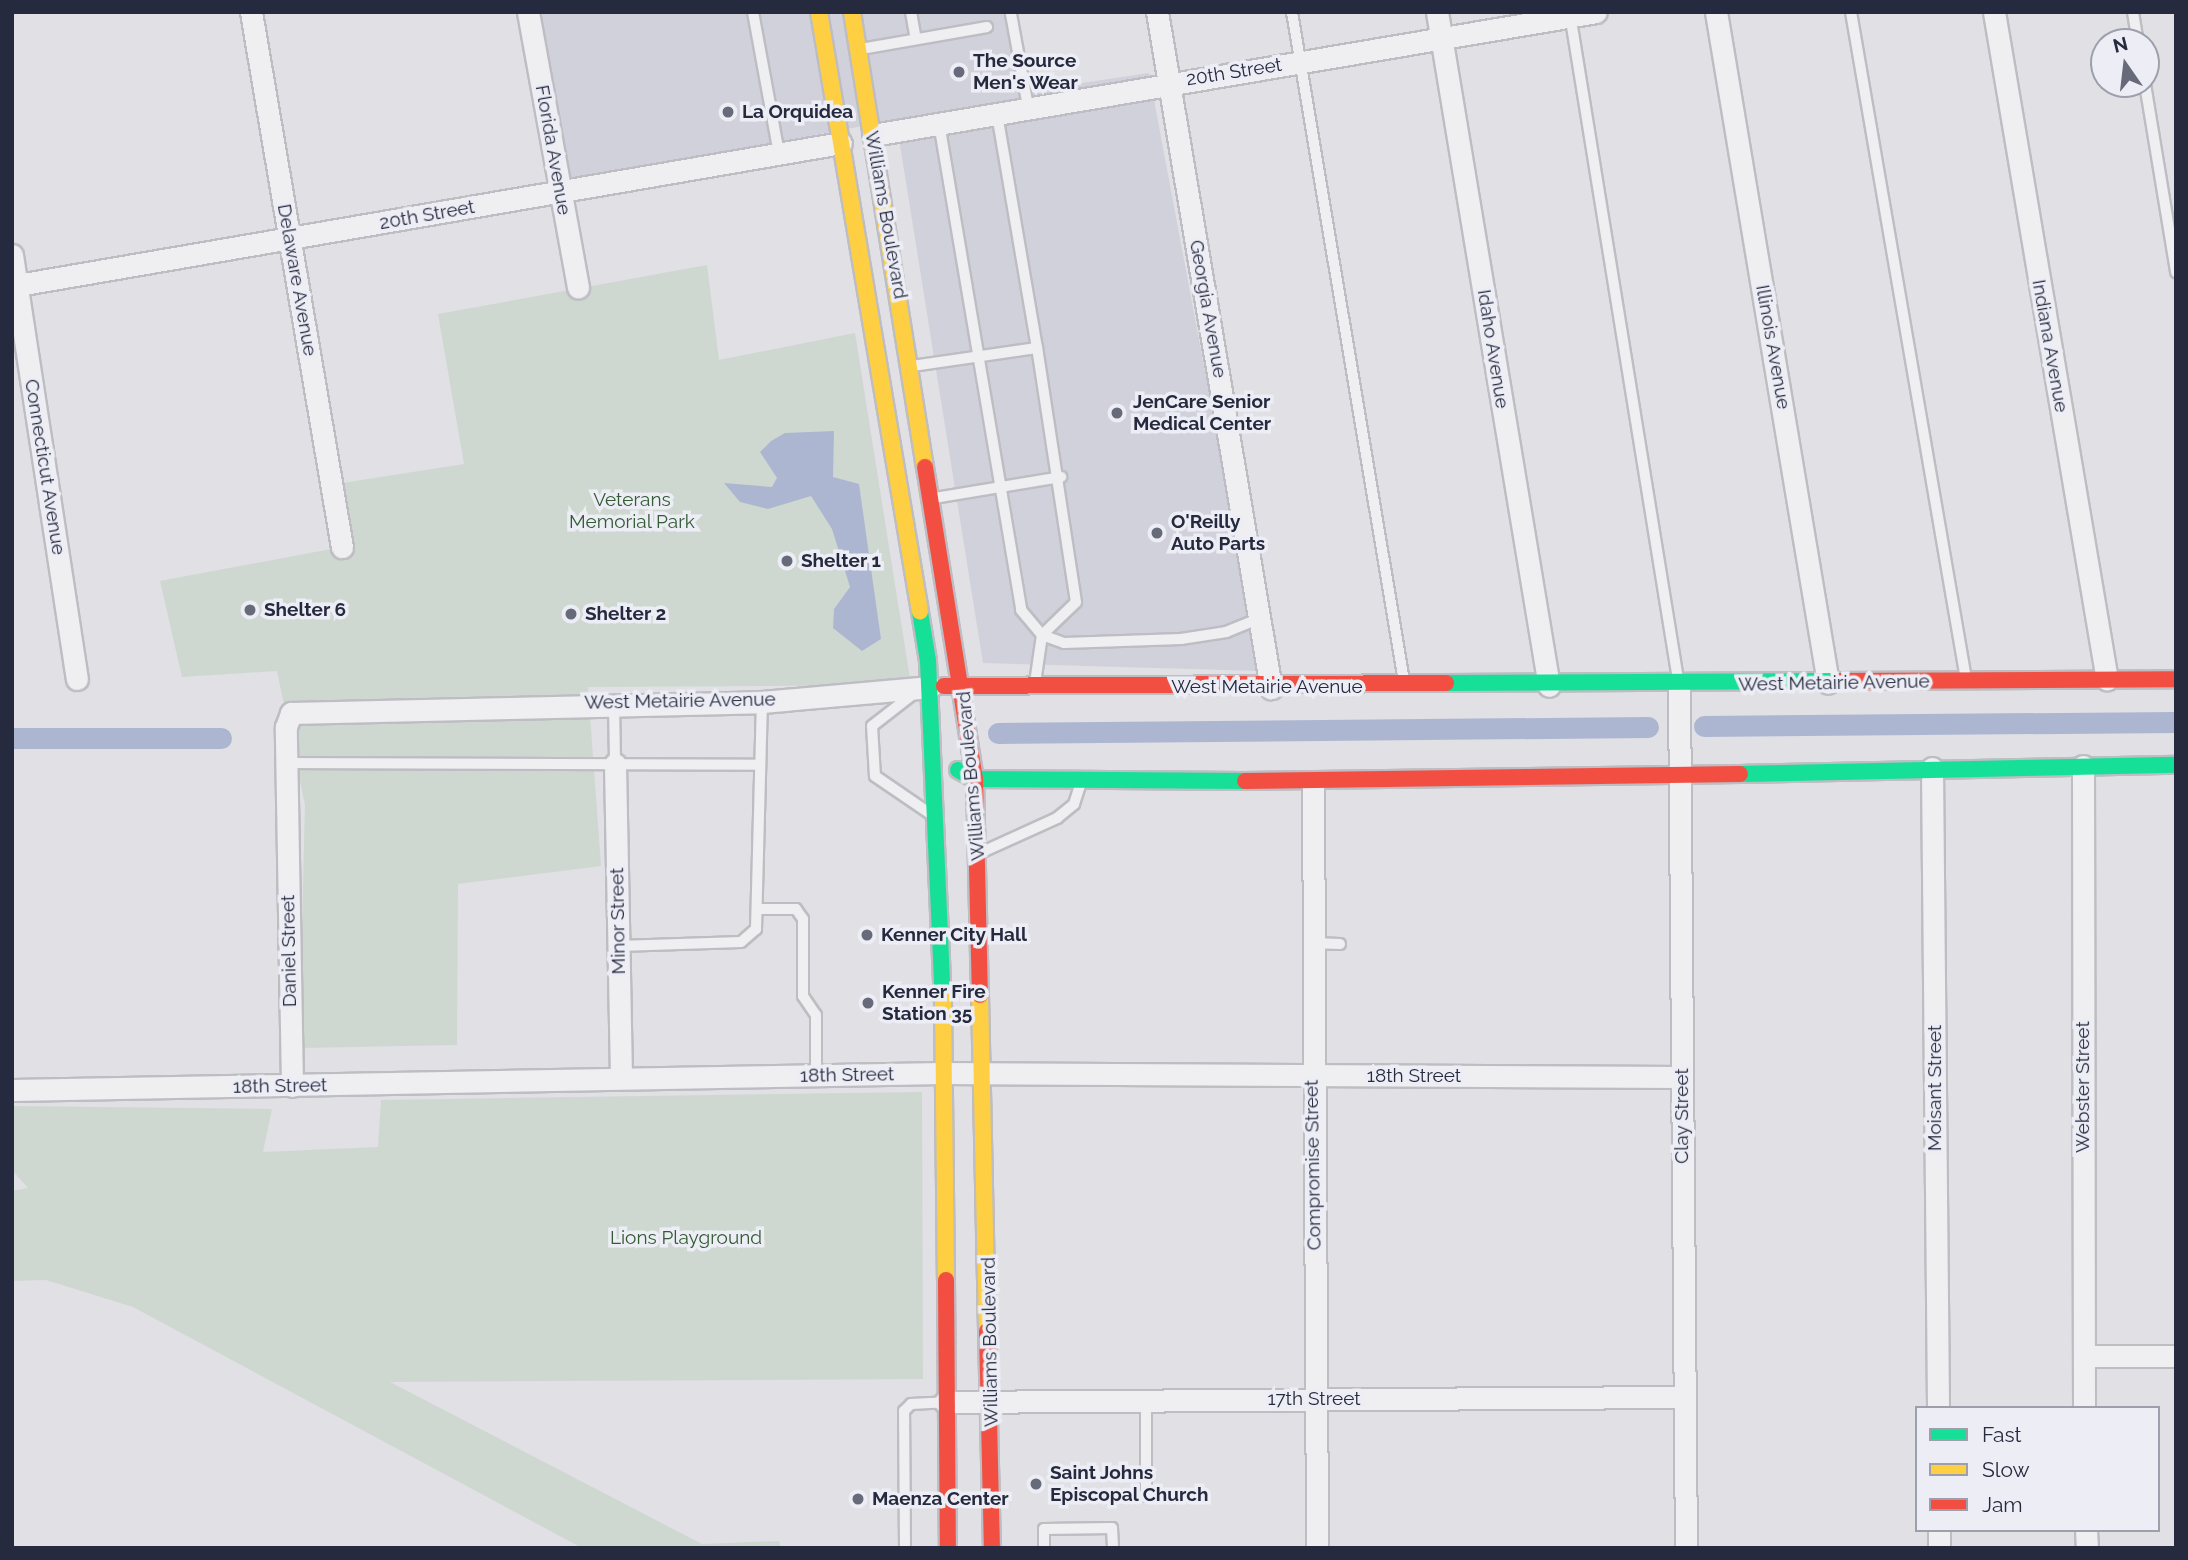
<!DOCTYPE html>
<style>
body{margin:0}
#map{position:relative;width:2188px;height:1560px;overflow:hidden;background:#e0e0e5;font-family:Raleway,sans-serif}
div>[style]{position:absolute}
.built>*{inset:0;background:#d0d1db}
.green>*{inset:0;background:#ced8d0}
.water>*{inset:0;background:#adb6d1}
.canal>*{height:21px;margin:-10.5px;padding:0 10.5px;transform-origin:10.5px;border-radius:10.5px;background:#adb6d1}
.roads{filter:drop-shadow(2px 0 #bdbdc3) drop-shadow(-2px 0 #bdbdc3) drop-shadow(0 2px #bdbdc3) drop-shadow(0 -2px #bdbdc3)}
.lane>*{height:10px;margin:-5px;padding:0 5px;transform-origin:5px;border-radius:5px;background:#efeff2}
.street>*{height:21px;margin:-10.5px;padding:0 10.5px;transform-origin:10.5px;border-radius:10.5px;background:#efeff2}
.fast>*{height:16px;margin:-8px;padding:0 8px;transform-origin:8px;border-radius:8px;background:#16e098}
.slow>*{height:16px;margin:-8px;padding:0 8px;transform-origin:8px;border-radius:8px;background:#ffcf43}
.jam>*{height:16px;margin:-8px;padding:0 8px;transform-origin:8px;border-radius:8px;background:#f24e42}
.dots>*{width:19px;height:19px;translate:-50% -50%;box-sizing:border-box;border:4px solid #edeef5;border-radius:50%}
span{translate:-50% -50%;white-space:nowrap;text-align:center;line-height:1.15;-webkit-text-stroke:7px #edeef5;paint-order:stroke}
.poi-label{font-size:19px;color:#262a3f;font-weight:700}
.left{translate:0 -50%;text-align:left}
.street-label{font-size:19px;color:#262a3f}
.park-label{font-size:19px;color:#335b34}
.frame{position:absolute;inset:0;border:14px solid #262a3f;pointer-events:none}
.legend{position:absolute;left:1915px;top:1406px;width:245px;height:126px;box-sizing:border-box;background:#edeef5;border:2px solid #9da0ac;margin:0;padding:9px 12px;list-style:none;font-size:21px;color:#262a3f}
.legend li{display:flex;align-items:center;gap:14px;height:35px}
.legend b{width:35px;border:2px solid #9da0ac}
.north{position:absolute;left:2090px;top:28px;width:70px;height:70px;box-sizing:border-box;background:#edeef5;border:2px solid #9da0ac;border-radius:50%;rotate:346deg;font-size:19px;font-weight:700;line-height:28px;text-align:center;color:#262a3f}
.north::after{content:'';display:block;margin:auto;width:24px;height:32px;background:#676a79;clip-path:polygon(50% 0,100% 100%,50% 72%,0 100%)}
</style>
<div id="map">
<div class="built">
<i style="clip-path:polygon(540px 12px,1008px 12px,1021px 92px,1149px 73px,1261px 671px,983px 663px,896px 120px,569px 180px)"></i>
</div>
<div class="green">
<i style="clip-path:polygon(707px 265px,719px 360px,855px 333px,911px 685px,588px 687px,601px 866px,458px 884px,457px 1045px,299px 1048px,305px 805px,277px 671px,182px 677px,160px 581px,352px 545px,342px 483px,464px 464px,438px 314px)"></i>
<i style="clip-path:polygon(922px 1092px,923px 1379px,390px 1382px,702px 1544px,779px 1541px,781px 1548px,582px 1548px,133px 1307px,46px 1280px,12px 1281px,12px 1191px,28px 1188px,12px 1170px,12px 1106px,272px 1109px,263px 1152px,378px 1147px,381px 1100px)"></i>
</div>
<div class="water">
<i style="clip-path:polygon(834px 431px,833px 477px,859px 484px,881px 639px,862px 651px,833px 628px,834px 609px,850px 587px,832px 529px,811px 496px,768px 509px,740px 502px,724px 483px,772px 487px,777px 478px,760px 452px,771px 441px,785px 433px)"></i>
</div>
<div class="canal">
<i style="left:1704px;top:726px;width:472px;rotate:-0.5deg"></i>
<i style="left:998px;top:733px;width:650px;rotate:-0.53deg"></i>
<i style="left:12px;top:738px;width:209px"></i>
</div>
<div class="roads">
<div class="lane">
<i style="left:753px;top:12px;width:144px;rotate:79.6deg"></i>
<i style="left:911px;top:12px;width:27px;rotate:80deg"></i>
<i style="left:1292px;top:12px;width:678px;rotate:80.5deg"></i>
<i style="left:1851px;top:12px;width:677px;rotate:80.22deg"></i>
<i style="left:2133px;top:12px;width:30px;rotate:81deg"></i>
<i style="left:1011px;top:14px;width:95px;rotate:79.6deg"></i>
<i style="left:1570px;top:14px;width:674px;rotate:80.78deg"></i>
<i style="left:861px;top:49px;width:128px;rotate:-9.9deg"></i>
<i style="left:2145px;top:84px;width:191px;rotate:80.6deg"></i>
<i style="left:939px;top:123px;width:494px;rotate:80.4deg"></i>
<i style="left:1021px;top:610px;width:33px;rotate:50deg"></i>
<i style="left:1042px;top:635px;width:23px;rotate:20deg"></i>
<i style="left:1064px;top:643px;width:117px;rotate:-2deg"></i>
<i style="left:1181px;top:639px;width:46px;rotate:-8.8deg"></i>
<i style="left:1226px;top:632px;width:37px;rotate:-22deg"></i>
<i style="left:912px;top:366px;width:126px;rotate:-8.2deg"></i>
<i style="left:1037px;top:348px;width:238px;rotate:-99.7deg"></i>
<i style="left:934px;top:498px;width:129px;rotate:-9.4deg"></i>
<i style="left:1035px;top:683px;width:49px;rotate:-81.7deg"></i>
<i style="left:1042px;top:635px;width:47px;rotate:-44.1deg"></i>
<i style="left:1076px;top:602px;width:257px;rotate:-98.7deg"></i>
<i style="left:917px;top:691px;width:57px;rotate:142.1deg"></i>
<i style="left:872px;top:726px;width:50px;rotate:86.6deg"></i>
<i style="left:875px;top:776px;width:69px;rotate:34.4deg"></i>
<i style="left:614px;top:704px;width:60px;rotate:89deg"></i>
<i style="left:286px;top:763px;width:474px;rotate:0.2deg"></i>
<i style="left:980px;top:853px;width:85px;rotate:-24.4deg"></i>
<i style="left:1057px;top:818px;width:22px;rotate:-39deg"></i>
<i style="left:1074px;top:804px;width:23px;rotate:-72deg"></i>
<i style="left:758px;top:909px;width:38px"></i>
<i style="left:796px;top:909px;width:12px;rotate:55deg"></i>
<i style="left:803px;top:919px;width:77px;rotate:90deg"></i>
<i style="left:803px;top:996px;width:23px;rotate:56deg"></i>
<i style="left:816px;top:1015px;width:60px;rotate:90deg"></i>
<i style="left:1312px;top:943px;width:28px;rotate:2deg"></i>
<i style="left:619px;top:946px;width:122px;rotate:-1.9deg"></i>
<i style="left:741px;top:942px;width:20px;rotate:-41deg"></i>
<i style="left:756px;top:929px;width:227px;rotate:-88.5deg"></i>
<i style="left:1146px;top:1496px;width:96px;rotate:-90deg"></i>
<i style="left:905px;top:1548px;width:137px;rotate:-90.4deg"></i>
<i style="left:904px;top:1411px;width:10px;rotate:-45deg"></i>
<i style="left:911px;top:1404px;width:34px;rotate:-3deg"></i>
<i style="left:1044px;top:1548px;width:19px;rotate:-90deg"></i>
<i style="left:1044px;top:1529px;width:68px;rotate:-0.8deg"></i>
<i style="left:1112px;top:1528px;width:20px;rotate:87deg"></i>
</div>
<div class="street">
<i style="left:251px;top:12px;width:543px;rotate:80.35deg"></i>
<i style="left:528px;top:12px;width:280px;rotate:79.7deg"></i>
<i style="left:1157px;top:12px;width:686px;rotate:80.43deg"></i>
<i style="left:1437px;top:12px;width:683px;rotate:80.57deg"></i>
<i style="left:1716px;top:12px;width:680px;rotate:80.52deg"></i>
<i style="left:1994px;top:12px;width:677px;rotate:80.4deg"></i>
<i style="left:873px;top:135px;width:733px;rotate:-9.65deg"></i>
<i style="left:12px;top:255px;width:429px;rotate:81.3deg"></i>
<i style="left:12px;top:286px;width:841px;rotate:-9.79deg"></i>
<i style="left:1679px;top:685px;width:863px;rotate:89.54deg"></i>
<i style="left:615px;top:764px;width:314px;rotate:88.9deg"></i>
<i style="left:2083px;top:766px;width:642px;rotate:89.91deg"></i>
<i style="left:1932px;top:768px;width:640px;rotate:89.46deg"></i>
<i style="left:1313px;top:782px;width:766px;rotate:89.7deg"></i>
<i style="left:292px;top:1086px;width:359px;rotate:-91deg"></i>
<i style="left:286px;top:727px;width:15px;rotate:-70deg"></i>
<i style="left:291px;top:713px;width:471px;rotate:-1.3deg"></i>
<i style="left:762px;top:702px;width:169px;rotate:-5.1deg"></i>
<i style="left:12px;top:1090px;width:931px;rotate:-1.05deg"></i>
<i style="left:943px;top:1073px;width:739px;rotate:0.31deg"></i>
<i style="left:2084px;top:1356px;width:92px"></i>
<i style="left:945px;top:1402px;width:738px;rotate:-0.39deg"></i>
<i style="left:1939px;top:1530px;width:18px;rotate:90deg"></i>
<i style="left:2086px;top:1530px;width:18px;rotate:87deg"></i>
</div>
<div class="fast">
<i style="left:920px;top:612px;width:50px;rotate:80.7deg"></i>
<i style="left:928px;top:661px;width:338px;rotate:87.5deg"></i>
<i style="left:1446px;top:683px;width:390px;rotate:-0.3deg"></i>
<i style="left:958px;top:770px;width:19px;rotate:28deg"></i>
<i style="left:975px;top:779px;width:270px;rotate:0.4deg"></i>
<i style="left:1740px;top:774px;width:436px;rotate:-1.2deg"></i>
</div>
<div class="slow">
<i style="left:819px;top:12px;width:608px;rotate:80.44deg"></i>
<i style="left:852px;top:12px;width:461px;rotate:80.9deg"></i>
<i style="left:980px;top:995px;width:336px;rotate:88.8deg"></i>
<i style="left:943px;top:999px;width:281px;rotate:89.4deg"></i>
</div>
<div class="jam">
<i style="left:925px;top:467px;width:316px;rotate:80.9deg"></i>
<i style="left:975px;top:779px;width:216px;rotate:88.7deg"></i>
<i style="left:1836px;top:681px;width:340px;rotate:-0.3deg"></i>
<i style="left:944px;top:686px;width:502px;rotate:-0.34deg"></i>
<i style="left:1245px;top:781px;width:495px;rotate:-0.8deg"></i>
<i style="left:946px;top:1280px;width:268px;rotate:89.6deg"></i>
<i style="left:987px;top:1331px;width:217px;rotate:88.7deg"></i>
</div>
</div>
<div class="dots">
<i style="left:959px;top:72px;background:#676a79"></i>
<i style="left:728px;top:112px;background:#676a79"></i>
<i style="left:1117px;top:413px;background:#676a79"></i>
<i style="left:1157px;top:533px;background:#676a79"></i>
<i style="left:787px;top:561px;background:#676a79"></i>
<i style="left:250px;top:610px;background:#676a79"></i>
<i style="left:571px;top:614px;background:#676a79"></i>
<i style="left:867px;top:935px;background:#676a79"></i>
<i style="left:868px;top:1003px;background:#676a79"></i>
<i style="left:1036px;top:1484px;background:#676a79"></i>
<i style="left:858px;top:1499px;background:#676a79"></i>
</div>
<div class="poi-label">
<span class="left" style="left:973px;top:72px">The Source<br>Men's Wear</span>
<span class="left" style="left:742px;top:112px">La Orquidea</span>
<span class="left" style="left:1133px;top:413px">JenCare Senior<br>Medical Center</span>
<span class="left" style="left:1171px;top:533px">O'Reilly<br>Auto Parts</span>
<span class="left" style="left:801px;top:561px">Shelter 1</span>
<span class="left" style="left:264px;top:610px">Shelter 6</span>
<span class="left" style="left:585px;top:614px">Shelter 2</span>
<span class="left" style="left:881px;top:935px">Kenner City Hall</span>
<span class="left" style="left:882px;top:1003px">Kenner Fire<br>Station 35</span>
<span class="left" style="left:1050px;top:1484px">Saint Johns<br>Episcopal Church</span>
<span class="left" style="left:872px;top:1499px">Maenza Center</span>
</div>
<div class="street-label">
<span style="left:1234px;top:72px;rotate:-9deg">20th Street</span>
<span style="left:553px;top:150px;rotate:80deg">Florida Avenue</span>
<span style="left:427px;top:215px;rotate:-10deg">20th Street</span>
<span style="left:886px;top:215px;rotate:80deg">Williams Boulevard</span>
<span style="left:297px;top:280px;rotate:80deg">Delaware Avenue</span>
<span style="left:1208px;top:309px;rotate:80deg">Georgia Avenue</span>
<span style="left:2050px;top:346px;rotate:80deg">Indiana Avenue</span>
<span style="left:1773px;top:347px;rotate:80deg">Illinois Avenue</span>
<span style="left:1493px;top:349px;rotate:81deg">Idaho Avenue</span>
<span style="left:45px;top:467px;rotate:81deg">Connecticut Avenue</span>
<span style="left:1834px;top:683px;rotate:-1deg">West Metairie Avenue</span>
<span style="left:1267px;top:687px">West Metairie Avenue</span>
<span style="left:680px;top:701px;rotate:-1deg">West Metairie Avenue</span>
<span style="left:971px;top:776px;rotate:-95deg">Williams Boulevard</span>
<span style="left:618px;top:921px;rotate:-91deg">Minor Street</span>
<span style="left:289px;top:951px;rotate:-91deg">Daniel Street</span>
<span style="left:847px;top:1075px;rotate:-1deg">18th Street</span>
<span style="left:1414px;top:1076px">18th Street</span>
<span style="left:280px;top:1086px;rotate:-1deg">18th Street</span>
<span style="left:2083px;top:1087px;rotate:-90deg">Webster Street</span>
<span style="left:1935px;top:1088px;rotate:-90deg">Moisant Street</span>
<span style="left:1682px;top:1116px;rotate:-90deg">Clay Street</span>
<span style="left:1313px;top:1165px;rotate:-91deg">Compromise Street</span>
<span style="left:990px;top:1342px;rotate:-91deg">Williams Boulevard</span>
<span style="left:1314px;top:1399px">17th Street</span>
</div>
<div class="park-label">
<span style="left:632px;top:511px">Veterans<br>Memorial Park</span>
<span style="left:686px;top:1238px">Lions Playground</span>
</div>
<div class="frame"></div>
<ul class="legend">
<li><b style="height:9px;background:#16e098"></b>Fast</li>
<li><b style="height:9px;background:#ffcf43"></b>Slow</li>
<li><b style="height:9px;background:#f24e42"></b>Jam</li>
</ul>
<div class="north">N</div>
</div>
